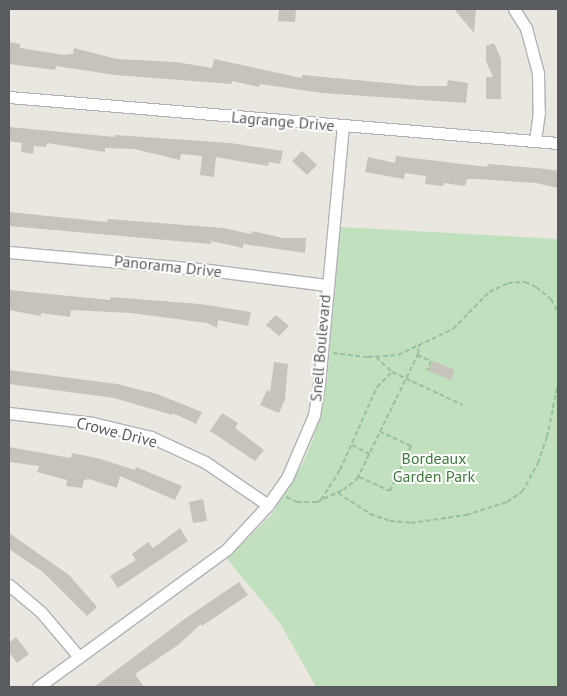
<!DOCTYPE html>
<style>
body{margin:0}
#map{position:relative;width:567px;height:696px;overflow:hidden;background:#eae7e0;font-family:"PT Sans",sans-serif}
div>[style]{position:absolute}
.green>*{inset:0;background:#c0e0be}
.building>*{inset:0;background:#c6c2bc}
.path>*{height:2px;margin-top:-1px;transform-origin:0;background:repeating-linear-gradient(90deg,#98c0a1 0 5px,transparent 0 7.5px)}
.roads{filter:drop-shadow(1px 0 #b0b3b6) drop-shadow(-1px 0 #b0b3b6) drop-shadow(0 1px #b0b3b6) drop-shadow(0 -1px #b0b3b6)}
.street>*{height:11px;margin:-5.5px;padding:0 5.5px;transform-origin:5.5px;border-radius:5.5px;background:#fff}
span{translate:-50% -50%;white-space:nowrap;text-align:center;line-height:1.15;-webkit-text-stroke:4px #fff;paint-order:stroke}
.street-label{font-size:16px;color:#595c5f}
.park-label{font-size:16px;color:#3c7c3b}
.frame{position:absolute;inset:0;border:10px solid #595c5f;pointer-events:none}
</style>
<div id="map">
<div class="green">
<i style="clip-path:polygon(340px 227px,558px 239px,558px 687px,316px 687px,280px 623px,227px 559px,273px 513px,303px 463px,313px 439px,327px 381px)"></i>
</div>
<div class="building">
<i style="clip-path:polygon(279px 9px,296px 9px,295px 22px,278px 21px)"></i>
<i style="clip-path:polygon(454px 9px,476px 9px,474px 33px)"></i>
<i style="clip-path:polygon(9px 42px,20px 44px,20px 48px,64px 55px,73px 54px,74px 48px,117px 59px,176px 62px,212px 68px,214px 59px,302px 78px,302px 75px,420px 86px,447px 86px,448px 80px,468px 83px,466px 103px,322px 93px,260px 84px,259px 87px,232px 81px,232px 84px,115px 75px,56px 66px,55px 70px,9px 64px)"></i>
<i style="clip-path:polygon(494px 43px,501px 59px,501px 99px,486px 99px,486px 77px,493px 77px,486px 61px,486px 46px)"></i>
<i style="clip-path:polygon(9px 127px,115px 137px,115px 135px,230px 143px,283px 151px,280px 164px,269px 162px,268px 166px,216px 157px,214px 177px,200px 175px,202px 156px,181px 154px,180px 160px,134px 149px,105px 148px,105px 152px,47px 143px,46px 147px,34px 146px,33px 154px,21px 152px,22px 143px,9px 141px)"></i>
<i style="clip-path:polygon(302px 151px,317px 165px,307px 175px,292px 161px)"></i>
<i style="clip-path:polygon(396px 156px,487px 167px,488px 164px,547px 169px,558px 171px,558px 188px,536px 183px,476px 179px,467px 179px,465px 186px,444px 183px,443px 186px,425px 184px,426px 176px,405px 173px,404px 179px,365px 172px,368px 157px,395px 163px)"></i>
<i style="clip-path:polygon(9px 212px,107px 222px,108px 219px,223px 228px,251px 234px,252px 231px,283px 238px,306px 238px,305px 253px,243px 244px,243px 248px,211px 241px,211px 244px,9px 226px)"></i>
<i style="clip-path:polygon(9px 290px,110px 300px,111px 297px,200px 304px,251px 312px,248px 326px,218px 320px,217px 328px,207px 323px,131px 313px,71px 310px,70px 317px,41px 313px,41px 316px,9px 310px)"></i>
<i style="clip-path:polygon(276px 315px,289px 326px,279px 336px,266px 325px)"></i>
<i style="clip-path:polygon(433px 361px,455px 370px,451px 380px,428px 371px)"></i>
<i style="clip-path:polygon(274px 362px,288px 364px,285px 399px,279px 413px,260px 405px,267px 390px,270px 392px)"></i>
<i style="clip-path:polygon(9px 370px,117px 384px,157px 394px,202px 412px,196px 424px,173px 413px,172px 415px,114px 398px,9px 384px)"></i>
<i style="clip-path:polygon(222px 413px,238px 423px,235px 428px,264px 450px,255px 461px,210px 431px)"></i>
<i style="clip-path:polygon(9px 447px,71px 458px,72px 453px,97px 458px,135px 470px,136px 467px,182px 486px,175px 500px,120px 476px,117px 488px,89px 479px,84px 480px,82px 488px,66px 486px,67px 480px,37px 472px,39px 466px,9px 462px)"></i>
<i style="clip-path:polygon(203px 499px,207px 521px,193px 523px,189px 502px)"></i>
<i style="clip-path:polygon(180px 528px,188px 541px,118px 588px,110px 576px,136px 560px,132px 554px,148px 542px,153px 548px)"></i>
<i style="clip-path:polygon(9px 533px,69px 575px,97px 607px,87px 616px,43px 572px,9px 549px)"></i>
<i style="clip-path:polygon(239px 582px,248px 595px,202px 626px,201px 624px,178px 645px,135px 674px,144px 687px,94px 687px,186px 618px)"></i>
<i style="clip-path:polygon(16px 637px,29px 654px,17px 663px,9px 652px,9px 643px)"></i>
</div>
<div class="path">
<i style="left:333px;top:353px;width:35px;rotate:7deg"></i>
<i style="left:368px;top:357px;width:30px;rotate:-4deg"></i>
<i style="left:398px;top:355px;width:61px;rotate:-25.3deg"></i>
<i style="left:453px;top:329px;width:52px;rotate:-45.8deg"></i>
<i style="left:489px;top:292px;width:21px;rotate:-25deg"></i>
<i style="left:508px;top:283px;width:17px;rotate:-3deg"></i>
<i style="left:525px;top:282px;width:12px;rotate:24deg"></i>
<i style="left:536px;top:287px;width:19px;rotate:39deg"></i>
<i style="left:551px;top:299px;width:15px;rotate:62deg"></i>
<i style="left:417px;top:355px;width:15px;rotate:23deg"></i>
<i style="left:431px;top:361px;width:10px;rotate:114deg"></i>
<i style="left:376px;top:357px;width:22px;rotate:43deg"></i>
<i style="left:392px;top:372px;width:78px;rotate:24.9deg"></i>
<i style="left:352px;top:445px;width:20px;rotate:27deg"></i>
<i style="left:359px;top:477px;width:34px;rotate:24deg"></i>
<i style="left:390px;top:491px;width:50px;rotate:-65deg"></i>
<i style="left:411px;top:446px;width:33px;rotate:-155deg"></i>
<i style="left:338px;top:493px;width:38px;rotate:33deg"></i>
<i style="left:370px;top:514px;width:21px;rotate:19deg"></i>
<i style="left:390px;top:521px;width:21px;rotate:5deg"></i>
<i style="left:411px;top:523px;width:56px;rotate:-8.3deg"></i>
<i style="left:466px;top:515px;width:43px;rotate:-17.6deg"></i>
<i style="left:507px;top:502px;width:18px;rotate:-34deg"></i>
<i style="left:522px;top:492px;width:33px;rotate:-61deg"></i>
<i style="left:538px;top:463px;width:28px;rotate:-71deg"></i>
<i style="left:547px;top:437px;width:55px;rotate:-78.5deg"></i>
<i style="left:286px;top:497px;width:12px;rotate:24deg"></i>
<i style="left:297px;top:502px;width:20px"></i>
<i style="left:317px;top:502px;width:29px;rotate:-25deg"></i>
<i style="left:343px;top:490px;width:18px;rotate:-38deg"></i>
<i style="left:357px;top:479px;width:139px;rotate:-64deg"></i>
<i style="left:418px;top:354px;width:9px;rotate:-84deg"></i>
<i style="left:321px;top:500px;width:36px;rotate:-58deg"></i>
<i style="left:340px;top:470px;width:91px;rotate:-66deg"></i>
<i style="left:377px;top:387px;width:21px;rotate:-45deg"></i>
</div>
<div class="roads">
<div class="street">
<i style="left:514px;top:9px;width:22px;rotate:58deg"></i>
<i style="left:526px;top:28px;width:47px;rotate:75.1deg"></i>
<i style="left:538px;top:73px;width:39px;rotate:89deg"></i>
<i style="left:539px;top:112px;width:29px;rotate:98deg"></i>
<i style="left:9px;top:97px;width:551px;rotate:4.79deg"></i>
<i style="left:9px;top:252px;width:193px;rotate:5.1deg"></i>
<i style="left:201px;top:269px;width:126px;rotate:7.3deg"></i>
<i style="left:9px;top:413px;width:85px;rotate:6.8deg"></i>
<i style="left:93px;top:423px;width:60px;rotate:13.6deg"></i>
<i style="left:151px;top:437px;width:60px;rotate:24.8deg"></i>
<i style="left:205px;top:462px;width:76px;rotate:34.3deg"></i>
<i style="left:9px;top:585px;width:42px;rotate:40.2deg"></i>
<i style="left:41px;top:612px;width:59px;rotate:49.8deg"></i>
<i style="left:38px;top:687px;width:234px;rotate:-36.1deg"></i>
<i style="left:227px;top:549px;width:60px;rotate:-47deg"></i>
<i style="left:268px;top:505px;width:33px;rotate:-55deg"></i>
<i style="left:287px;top:478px;width:69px;rotate:-66.8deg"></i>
<i style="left:314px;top:415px;width:31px;rotate:-81deg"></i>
<i style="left:319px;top:384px;width:259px;rotate:-84.7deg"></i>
</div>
</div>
<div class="street-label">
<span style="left:283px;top:121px;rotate:5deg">Lagrange Drive</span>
<span style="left:168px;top:266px;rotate:6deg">Panorama Drive</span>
<span style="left:320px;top:348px;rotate:-85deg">Snell Boulevard</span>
<span style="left:117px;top:432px;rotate:14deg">Crowe Drive</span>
</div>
<div class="park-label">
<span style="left:434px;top:467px">Bordeaux<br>Garden Park</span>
</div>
<div class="frame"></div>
</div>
